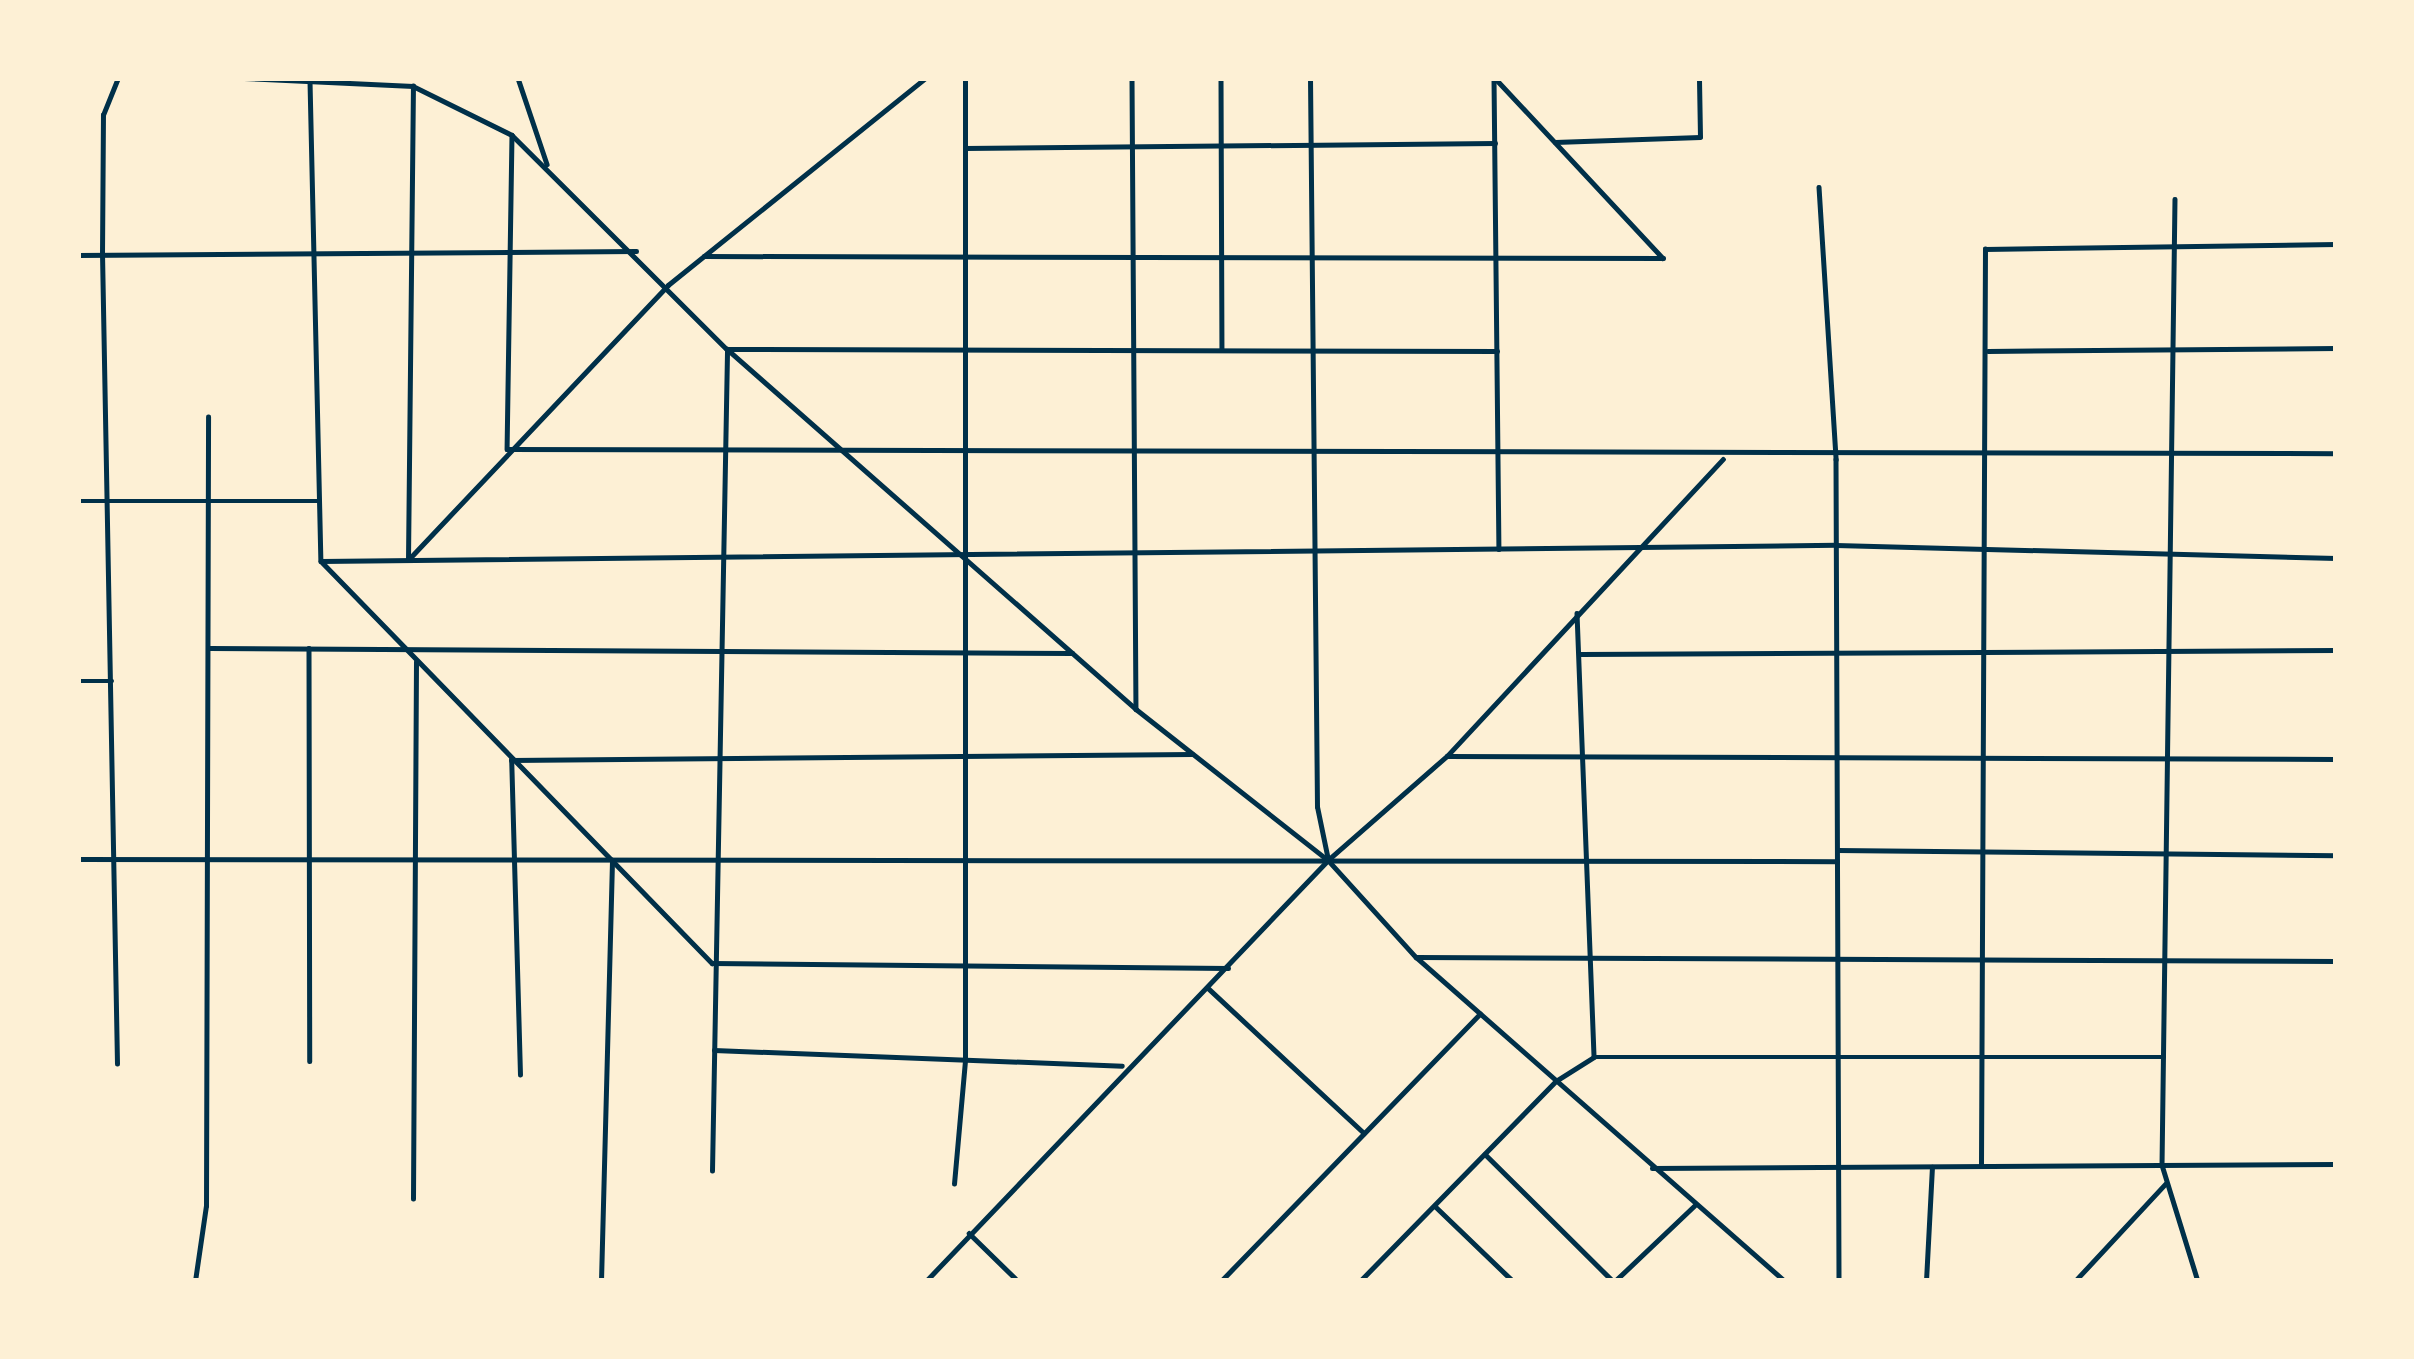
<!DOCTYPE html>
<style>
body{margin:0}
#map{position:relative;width:2414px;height:1359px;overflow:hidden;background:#fdf0d5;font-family:"Sofia Sans Condensed",sans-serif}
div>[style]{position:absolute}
.minor>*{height:4.5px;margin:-2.25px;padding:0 2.25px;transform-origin:2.25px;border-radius:2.25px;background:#003049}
span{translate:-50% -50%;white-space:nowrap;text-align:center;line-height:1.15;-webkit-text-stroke:12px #fdf0d5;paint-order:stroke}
.frame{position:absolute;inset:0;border:81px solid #fdf0d5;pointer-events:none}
</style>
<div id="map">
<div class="minor">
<i style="left:244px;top:78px;width:169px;rotate:2.7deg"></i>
<i style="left:413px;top:86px;width:110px;rotate:26.3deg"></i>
<i style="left:512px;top:135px;width:303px;rotate:44.9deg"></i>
<i style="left:727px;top:349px;width:545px;rotate:41.35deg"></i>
<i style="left:1136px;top:709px;width:244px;rotate:38.2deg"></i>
<i style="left:1328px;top:860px;width:131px;rotate:47.8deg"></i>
<i style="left:1416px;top:957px;width:491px;rotate:41.3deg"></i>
<i style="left:518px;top:78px;width:91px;rotate:71.4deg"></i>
<i style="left:1132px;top:78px;width:631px;rotate:89.64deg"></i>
<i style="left:1221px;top:78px;width:270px;rotate:89.8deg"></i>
<i style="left:1494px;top:78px;width:471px;rotate:89.4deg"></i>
<i style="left:1495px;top:78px;width:246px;rotate:47deg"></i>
<i style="left:310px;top:81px;width:480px;rotate:88.7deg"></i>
<i style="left:321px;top:561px;width:561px;rotate:45.79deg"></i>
<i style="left:712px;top:963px;width:516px;rotate:0.56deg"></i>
<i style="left:512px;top:135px;width:314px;rotate:90.9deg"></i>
<i style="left:507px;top:449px;width:1829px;rotate:0.13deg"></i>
<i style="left:1555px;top:142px;width:145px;rotate:-2deg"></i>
<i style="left:1700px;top:137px;width:59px;rotate:-91deg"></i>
<i style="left:965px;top:148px;width:530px;rotate:-0.54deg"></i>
<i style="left:1819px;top:187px;width:273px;rotate:86.4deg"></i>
<i style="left:1836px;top:459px;width:822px;rotate:89.79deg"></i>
<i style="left:2175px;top:199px;width:966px;rotate:90.77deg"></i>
<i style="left:2162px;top:1165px;width:121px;rotate:72.8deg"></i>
<i style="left:78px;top:255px;width:558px;rotate:-0.41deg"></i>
<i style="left:704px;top:256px;width:959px;rotate:0.12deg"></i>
<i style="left:1988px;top:351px;width:348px;rotate:-0.5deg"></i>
<i style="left:78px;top:501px;width:240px"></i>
<i style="left:408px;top:560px;width:378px;rotate:-46.6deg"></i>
<i style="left:668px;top:285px;width:330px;rotate:-38.8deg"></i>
<i style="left:408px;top:560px;width:474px;rotate:-89.4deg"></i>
<i style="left:321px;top:561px;width:1515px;rotate:-0.61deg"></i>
<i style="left:1836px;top:545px;width:500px;rotate:1.49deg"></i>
<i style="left:1577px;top:613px;width:444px;rotate:87.8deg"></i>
<i style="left:209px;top:648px;width:863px;rotate:0.33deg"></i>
<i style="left:309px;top:648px;width:413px;rotate:89.9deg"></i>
<i style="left:1581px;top:654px;width:755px;rotate:-0.3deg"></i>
<i style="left:78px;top:681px;width:34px"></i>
<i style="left:1447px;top:756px;width:889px;rotate:0.19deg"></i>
<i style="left:1837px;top:850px;width:499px;rotate:0.6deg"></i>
<i style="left:78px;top:859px;width:1759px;rotate:0.07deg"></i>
<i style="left:1328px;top:860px;width:158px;rotate:-41.2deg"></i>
<i style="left:1447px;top:756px;width:405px;rotate:-47.1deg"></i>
<i style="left:1416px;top:957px;width:920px;rotate:0.25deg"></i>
<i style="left:1208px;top:988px;width:213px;rotate:42.9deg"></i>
<i style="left:714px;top:1050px;width:408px;rotate:2.2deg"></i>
<i style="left:117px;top:1064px;width:809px;rotate:-91.06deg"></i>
<i style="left:102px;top:255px;width:140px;rotate:-89.6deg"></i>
<i style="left:103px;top:115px;width:40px;rotate:-68deg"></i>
<i style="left:520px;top:1075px;width:315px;rotate:-91.6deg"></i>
<i style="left:511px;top:760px;width:681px;rotate:-0.5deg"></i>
<i style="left:1485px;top:1154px;width:180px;rotate:44.8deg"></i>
<i style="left:1981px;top:1165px;width:916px;rotate:-89.75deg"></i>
<i style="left:1985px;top:249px;width:351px;rotate:-0.8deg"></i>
<i style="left:1652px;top:1168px;width:684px;rotate:-0.34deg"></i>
<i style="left:712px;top:1171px;width:822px;rotate:-88.95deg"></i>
<i style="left:727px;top:349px;width:770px;rotate:0.15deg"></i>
<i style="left:954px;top:1184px;width:124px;rotate:-84.9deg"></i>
<i style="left:965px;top:1060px;width:982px;rotate:-90deg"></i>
<i style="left:413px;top:1199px;width:537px;rotate:-89.68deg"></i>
<i style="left:1435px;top:1206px;width:108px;rotate:43.9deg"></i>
<i style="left:969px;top:1233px;width:69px;rotate:44.4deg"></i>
<i style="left:195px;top:1281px;width:76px;rotate:-81.7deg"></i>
<i style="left:206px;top:1206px;width:789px;rotate:-89.85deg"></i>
<i style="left:601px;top:1281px;width:421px;rotate:-88.5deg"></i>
<i style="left:926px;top:1281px;width:582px;rotate:-46.32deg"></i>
<i style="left:1328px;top:860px;width:54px;rotate:-101.7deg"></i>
<i style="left:1317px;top:807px;width:729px;rotate:-90.55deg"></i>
<i style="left:1221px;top:1281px;width:372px;rotate:-45.9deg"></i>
<i style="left:1360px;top:1281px;width:280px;rotate:-45.6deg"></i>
<i style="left:1556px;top:1081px;width:45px;rotate:-32.3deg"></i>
<i style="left:1594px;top:1057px;width:570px"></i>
<i style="left:1615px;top:1281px;width:109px;rotate:-43.5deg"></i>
<i style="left:1926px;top:1281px;width:114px;rotate:-87deg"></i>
<i style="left:2075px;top:1281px;width:132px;rotate:-47.1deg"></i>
</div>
<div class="frame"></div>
</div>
